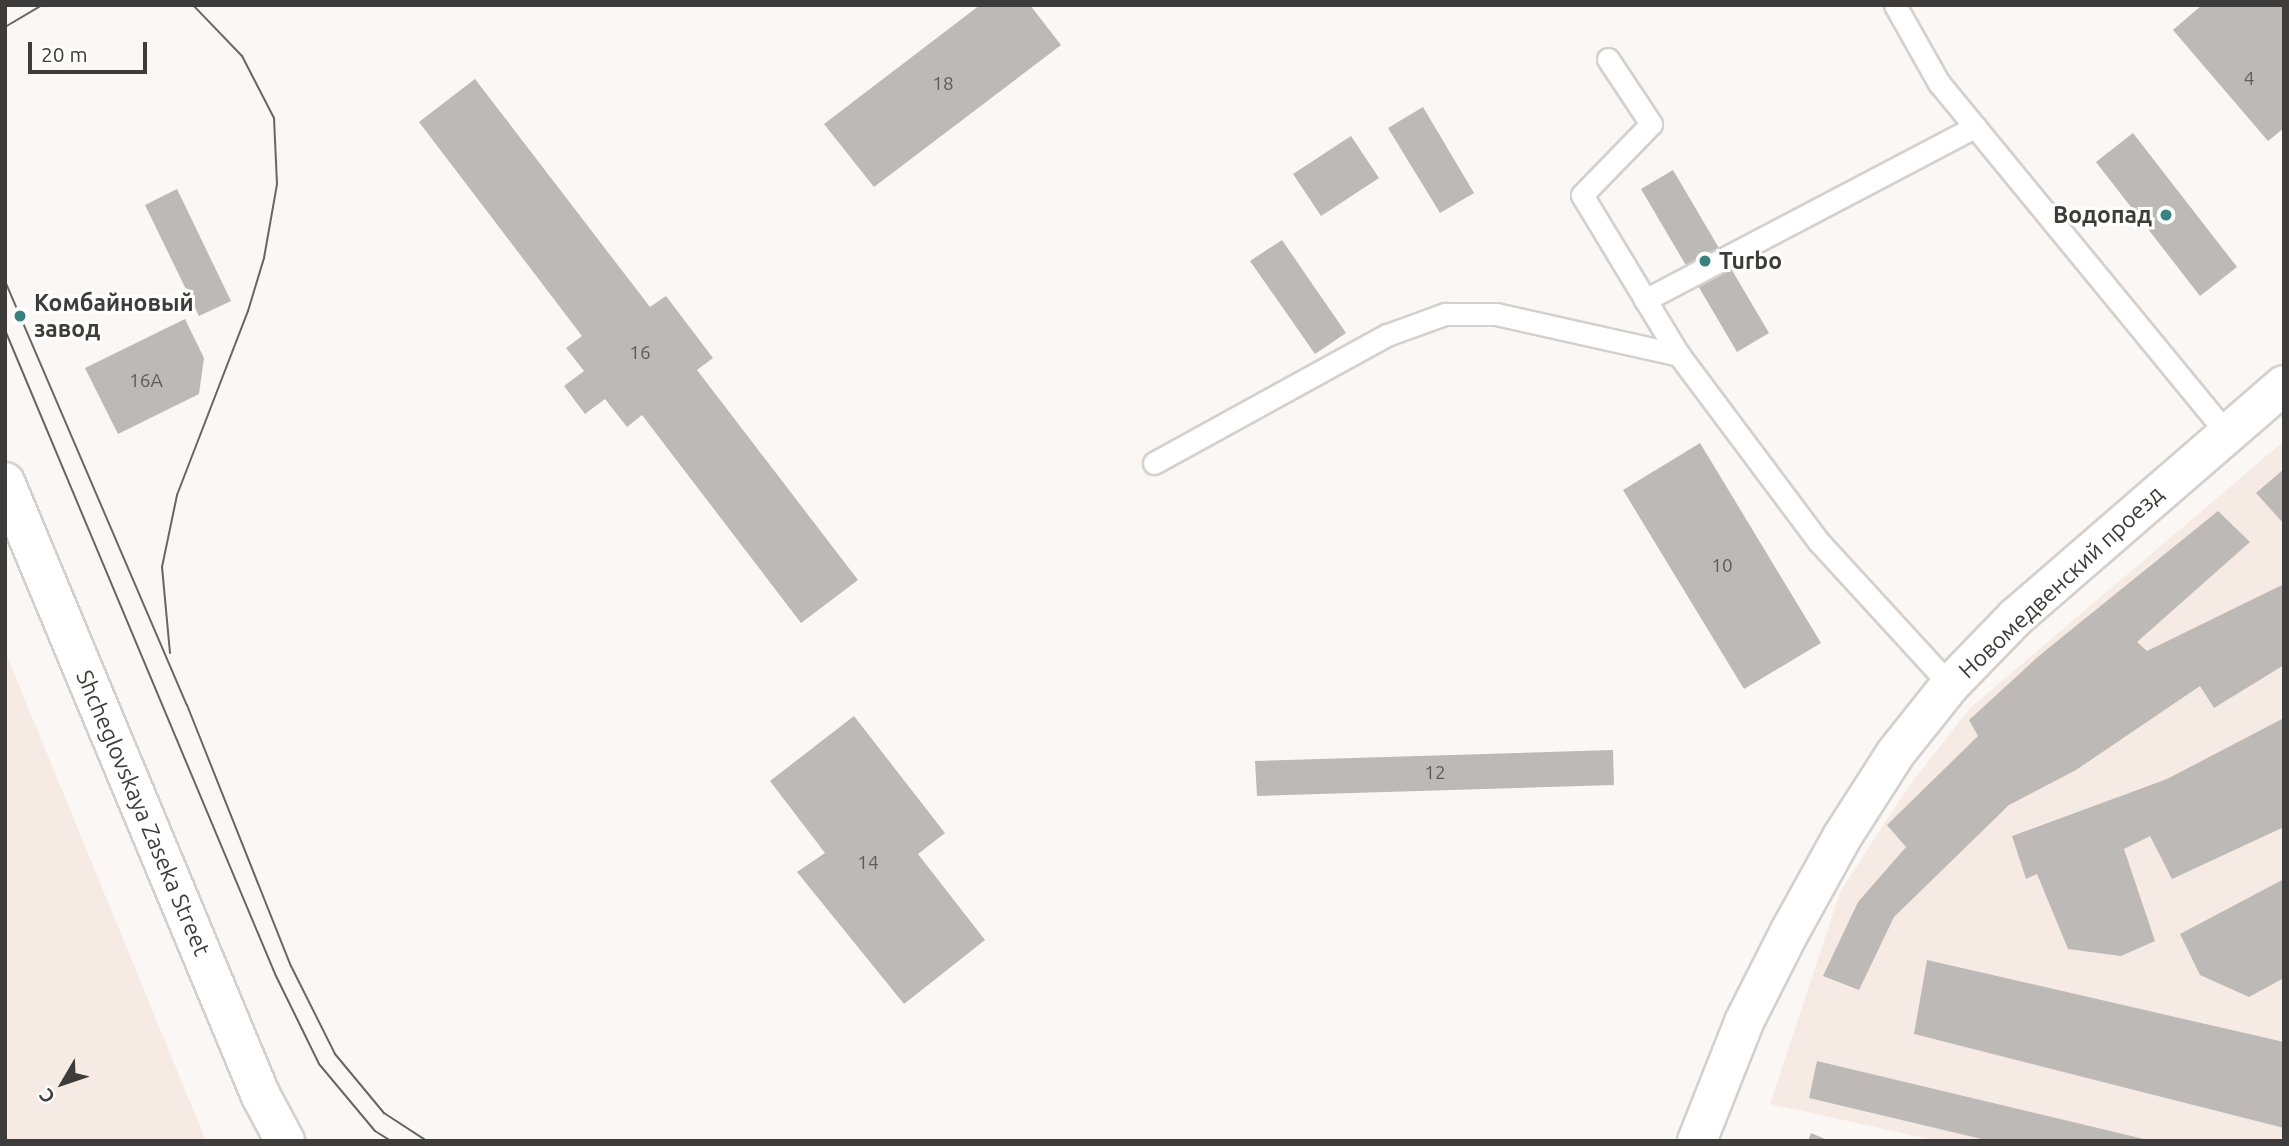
<!DOCTYPE html>
<meta charset="utf-8">
<style>
body{margin:0}
#map{position:relative;width:2289px;height:1146px;overflow:hidden;background:#fbf7f5;font-family:Ubuntu,sans-serif}
div>[style]{position:absolute}
.built>*{inset:0;background:#f6ebe4}
.building>*{inset:0;background:#bcb9b6}
.roads{filter:drop-shadow(2px 0 #d3d0cd) drop-shadow(-2px 0 #d3d0cd) drop-shadow(0 2px #d3d0cd) drop-shadow(0 -2px #d3d0cd)}
.service>*{height:21px;margin:-10.5px;padding:0 10.5px;transform-origin:10.5px;border-radius:10.5px;background:#fff}
.tertiary>*{height:38px;margin:-19px;padding:0 19px;transform-origin:19px;border-radius:19px;background:#fff}
.tram>*{height:2px;margin:-1px;padding:0 1px;transform-origin:1px;border-radius:1px;background:#686665}
.dots>*{width:19px;height:19px;translate:-50% -50%;box-sizing:border-box;border:4px solid #fff;border-radius:50%}
span{translate:-50% -50%;white-space:nowrap;text-align:center;line-height:1.15;-webkit-text-stroke:6px #fff;paint-order:stroke}
.number-label{font-size:19px;color:#5e5b5a}
.number-label span{-webkit-text-stroke-width:0}
.poi-label{font-size:23px;color:#3e3c3b;font-weight:700}
.right{translate:-100% -50%;text-align:right}
.left{translate:0 -50%;text-align:left}
.street-label{font-size:23px;color:#3e3c3b}
.frame{position:absolute;inset:0;border:7px solid #3e3c3b;pointer-events:none}
.north{position:absolute;left:28px;top:1048px;width:70px;height:70px;-webkit-text-stroke:5px #fff;paint-order:stroke;rotate:231deg;font-size:19px;font-weight:700;line-height:28px;text-align:center;color:#3e3c3b}
.north::after{content:'';display:block;margin:auto;width:24px;height:32px;background:#3e3c3b;clip-path:polygon(50% 0,100% 100%,50% 72%,0 100%)}
.scale{position:absolute;left:28px;top:42px;width:119px;height:32px;box-sizing:border-box;border:4px solid #3e3c3b;border-top:0;padding-left:9px;font-size:21px;line-height:24px;white-space:nowrap;color:#3e3c3b;-webkit-text-stroke:5px #fff;paint-order:stroke}
</style>
<div id="map">
<div class="built">
<i style="clip-path:polygon(2284px 441px,2284px 1141px,1938px 1141px,1770px 1104px,1840px 892px,1908px 787px,1970px 708px)"></i>
<i style="clip-path:polygon(5px 651px,206px 1141px,5px 1141px)"></i>
</div>
<div class="building">
<i style="clip-path:polygon(980px 5px,1030px 5px,1061px 45px,874px 187px,824px 124px)"></i>
<i style="clip-path:polygon(2202px 5px,2284px 5px,2284px 128px,2268px 141px,2173px 30px)"></i>
<i style="clip-path:polygon(475px 79px,650px 307px,666px 296px,713px 358px,697px 370px,858px 580px,801px 623px,642px 415px,627px 427px,605px 399px,585px 414px,564px 386px,584px 371px,566px 348px,582px 336px,419px 122px)"></i>
<i style="clip-path:polygon(1423px 107px,1474px 193px,1440px 213px,1388px 128px)"></i>
<i style="clip-path:polygon(2133px 133px,2237px 267px,2200px 296px,2096px 162px)"></i>
<i style="clip-path:polygon(1351px 136px,1379px 178px,1321px 216px,1293px 174px)"></i>
<i style="clip-path:polygon(1673px 170px,1769px 333px,1737px 352px,1641px 189px)"></i>
<i style="clip-path:polygon(177px 189px,231px 301px,199px 316px,145px 205px)"></i>
<i style="clip-path:polygon(1282px 240px,1346px 333px,1315px 354px,1250px 261px)"></i>
<i style="clip-path:polygon(185px 319px,204px 358px,199px 394px,118px 434px,85px 368px)"></i>
<i style="clip-path:polygon(1700px 443px,1821px 643px,1744px 689px,1623px 490px)"></i>
<i style="clip-path:polygon(2284px 469px,2284px 524px,2256px 493px)"></i>
<i style="clip-path:polygon(2218px 511px,2250px 542px,2137px 642px,2147px 651px,2284px 584px,2284px 665px,2214px 708px,2200px 686px,2076px 770px,2009px 805px,1894px 917px,1859px 990px,1823px 976px,1858px 902px,1906px 847px,1887px 825px,1978px 736px,1969px 720px,2040px 655px)"></i>
<i style="clip-path:polygon(854px 716px,945px 833px,918px 854px,985px 940px,904px 1004px,797px 872px,825px 853px,770px 781px)"></i>
<i style="clip-path:polygon(2284px 718px,2284px 827px,2172px 879px,2150px 836px,2124px 849px,2155px 941px,2121px 956px,2068px 949px,2037px 874px,2026px 879px,2012px 836px,2167px 779px)"></i>
<i style="clip-path:polygon(1613px 750px,1614px 785px,1257px 796px,1255px 761px)"></i>
<i style="clip-path:polygon(2284px 879px,2284px 978px,2249px 997px,2200px 975px,2180px 934px)"></i>
<i style="clip-path:polygon(1927px 960px,2284px 1042px,2284px 1128px,1914px 1034px)"></i>
<i style="clip-path:polygon(1817px 1061px,2148px 1140px,2148px 1141px,1990px 1141px,1809px 1098px)"></i>
<i style="clip-path:polygon(1811px 1133px,1830px 1141px,1808px 1141px)"></i>
</div>
<div class="roads">
<div class="service">
<i style="left:1895px;top:5px;width:90px;rotate:60.6deg"></i>
<i style="left:1939px;top:83px;width:453px;rotate:50.6deg"></i>
<i style="left:1608px;top:59px;width:78px;rotate:56.5deg"></i>
<i style="left:1651px;top:124px;width:99px;rotate:134.2deg"></i>
<i style="left:1582px;top:195px;width:187px;rotate:58.8deg"></i>
<i style="left:1645px;top:300px;width:373px;rotate:-27.7deg"></i>
<i style="left:1154px;top:463px;width:266px;rotate:-28.8deg"></i>
<i style="left:1387px;top:335px;width:62px;rotate:-19.9deg"></i>
<i style="left:1445px;top:314px;width:51px"></i>
<i style="left:1496px;top:314px;width:188px;rotate:12.6deg"></i>
<i style="left:1679px;top:355px;width:234px;rotate:53.2deg"></i>
<i style="left:1819px;top:542px;width:194px;rotate:47.5deg"></i>
</div>
<div class="tertiary">
<i style="left:5px;top:482px;width:665px;rotate:67.37deg"></i>
<i style="left:261px;top:1096px;width:51px;rotate:61.9deg"></i>
<i style="left:1697px;top:1141px;width:128px;rotate:-68.4deg"></i>
<i style="left:1744px;top:1022px;width:100px;rotate:-63.2deg"></i>
<i style="left:1789px;top:933px;width:110px;rotate:-61.1deg"></i>
<i style="left:1842px;top:837px;width:98px;rotate:-57.4deg"></i>
<i style="left:1895px;top:754px;width:88px;rotate:-51.4deg"></i>
<i style="left:1950px;top:685px;width:95px;rotate:-45.9deg"></i>
<i style="left:2016px;top:617px;width:354px;rotate:-40.9deg"></i>
</div>
</div>
<div class="tram">
<i style="left:5px;top:27px;width:43px;rotate:-30.7deg"></i>
<i style="left:5px;top:281px;width:461px;rotate:66.8deg"></i>
<i style="left:187px;top:705px;width:281px;rotate:68.3deg"></i>
<i style="left:291px;top:966px;width:98px;rotate:63.4deg"></i>
<i style="left:335px;top:1054px;width:77px;rotate:50.3deg"></i>
<i style="left:384px;top:1113px;width:51px;rotate:33.1deg"></i>
<i style="left:5px;top:330px;width:698px;rotate:67.25deg"></i>
<i style="left:275px;top:974px;width:100px;rotate:63.9deg"></i>
<i style="left:319px;top:1064px;width:87px;rotate:50.1deg"></i>
<i style="left:375px;top:1131px;width:19px;rotate:32deg"></i>
<i style="left:170px;top:653px;width:86px;rotate:-95.3deg"></i>
<i style="left:162px;top:567px;width:74px;rotate:-78.2deg"></i>
<i style="left:177px;top:495px;width:197px;rotate:-68.9deg"></i>
<i style="left:248px;top:311px;width:55px;rotate:-73.2deg"></i>
<i style="left:264px;top:258px;width:75px;rotate:-80deg"></i>
<i style="left:277px;top:184px;width:66px;rotate:-92.6deg"></i>
<i style="left:274px;top:118px;width:70px;rotate:-117.3deg"></i>
<i style="left:242px;top:56px;width:71px;rotate:-133.9deg"></i>
</div>
<div class="dots">
<i style="left:2166px;top:215px;background:#398282"></i>
<i style="left:1705px;top:261px;background:#398282"></i>
<i style="left:20px;top:316px;background:#398282"></i>
</div>
<div class="number-label">
<span style="left:2249px;top:79px">4</span>
<span style="left:943px;top:84px">18</span>
<span style="left:640px;top:353px">16</span>
<span style="left:146px;top:381px">16А</span>
<span style="left:1722px;top:566px">10</span>
<span style="left:1435px;top:773px">12</span>
<span style="left:868px;top:863px">14</span>
</div>
<div class="poi-label">
<span class="right" style="left:2152px;top:215px">Водопад</span>
<span class="left" style="left:1719px;top:261px">Turbo</span>
<span class="left" style="left:34px;top:316px">Комбайновый<br>завод</span>
</div>
<div class="street-label">
<span style="left:2061px;top:582px;rotate:-43deg">Новомедвенский проезд</span>
<span style="left:143px;top:813px;rotate:67deg">Shcheglovskaya Zaseka Street</span>
</div>
<div class="frame"></div>
<div class="north">С</div>
<div class="scale">20 m</div>
</div>
